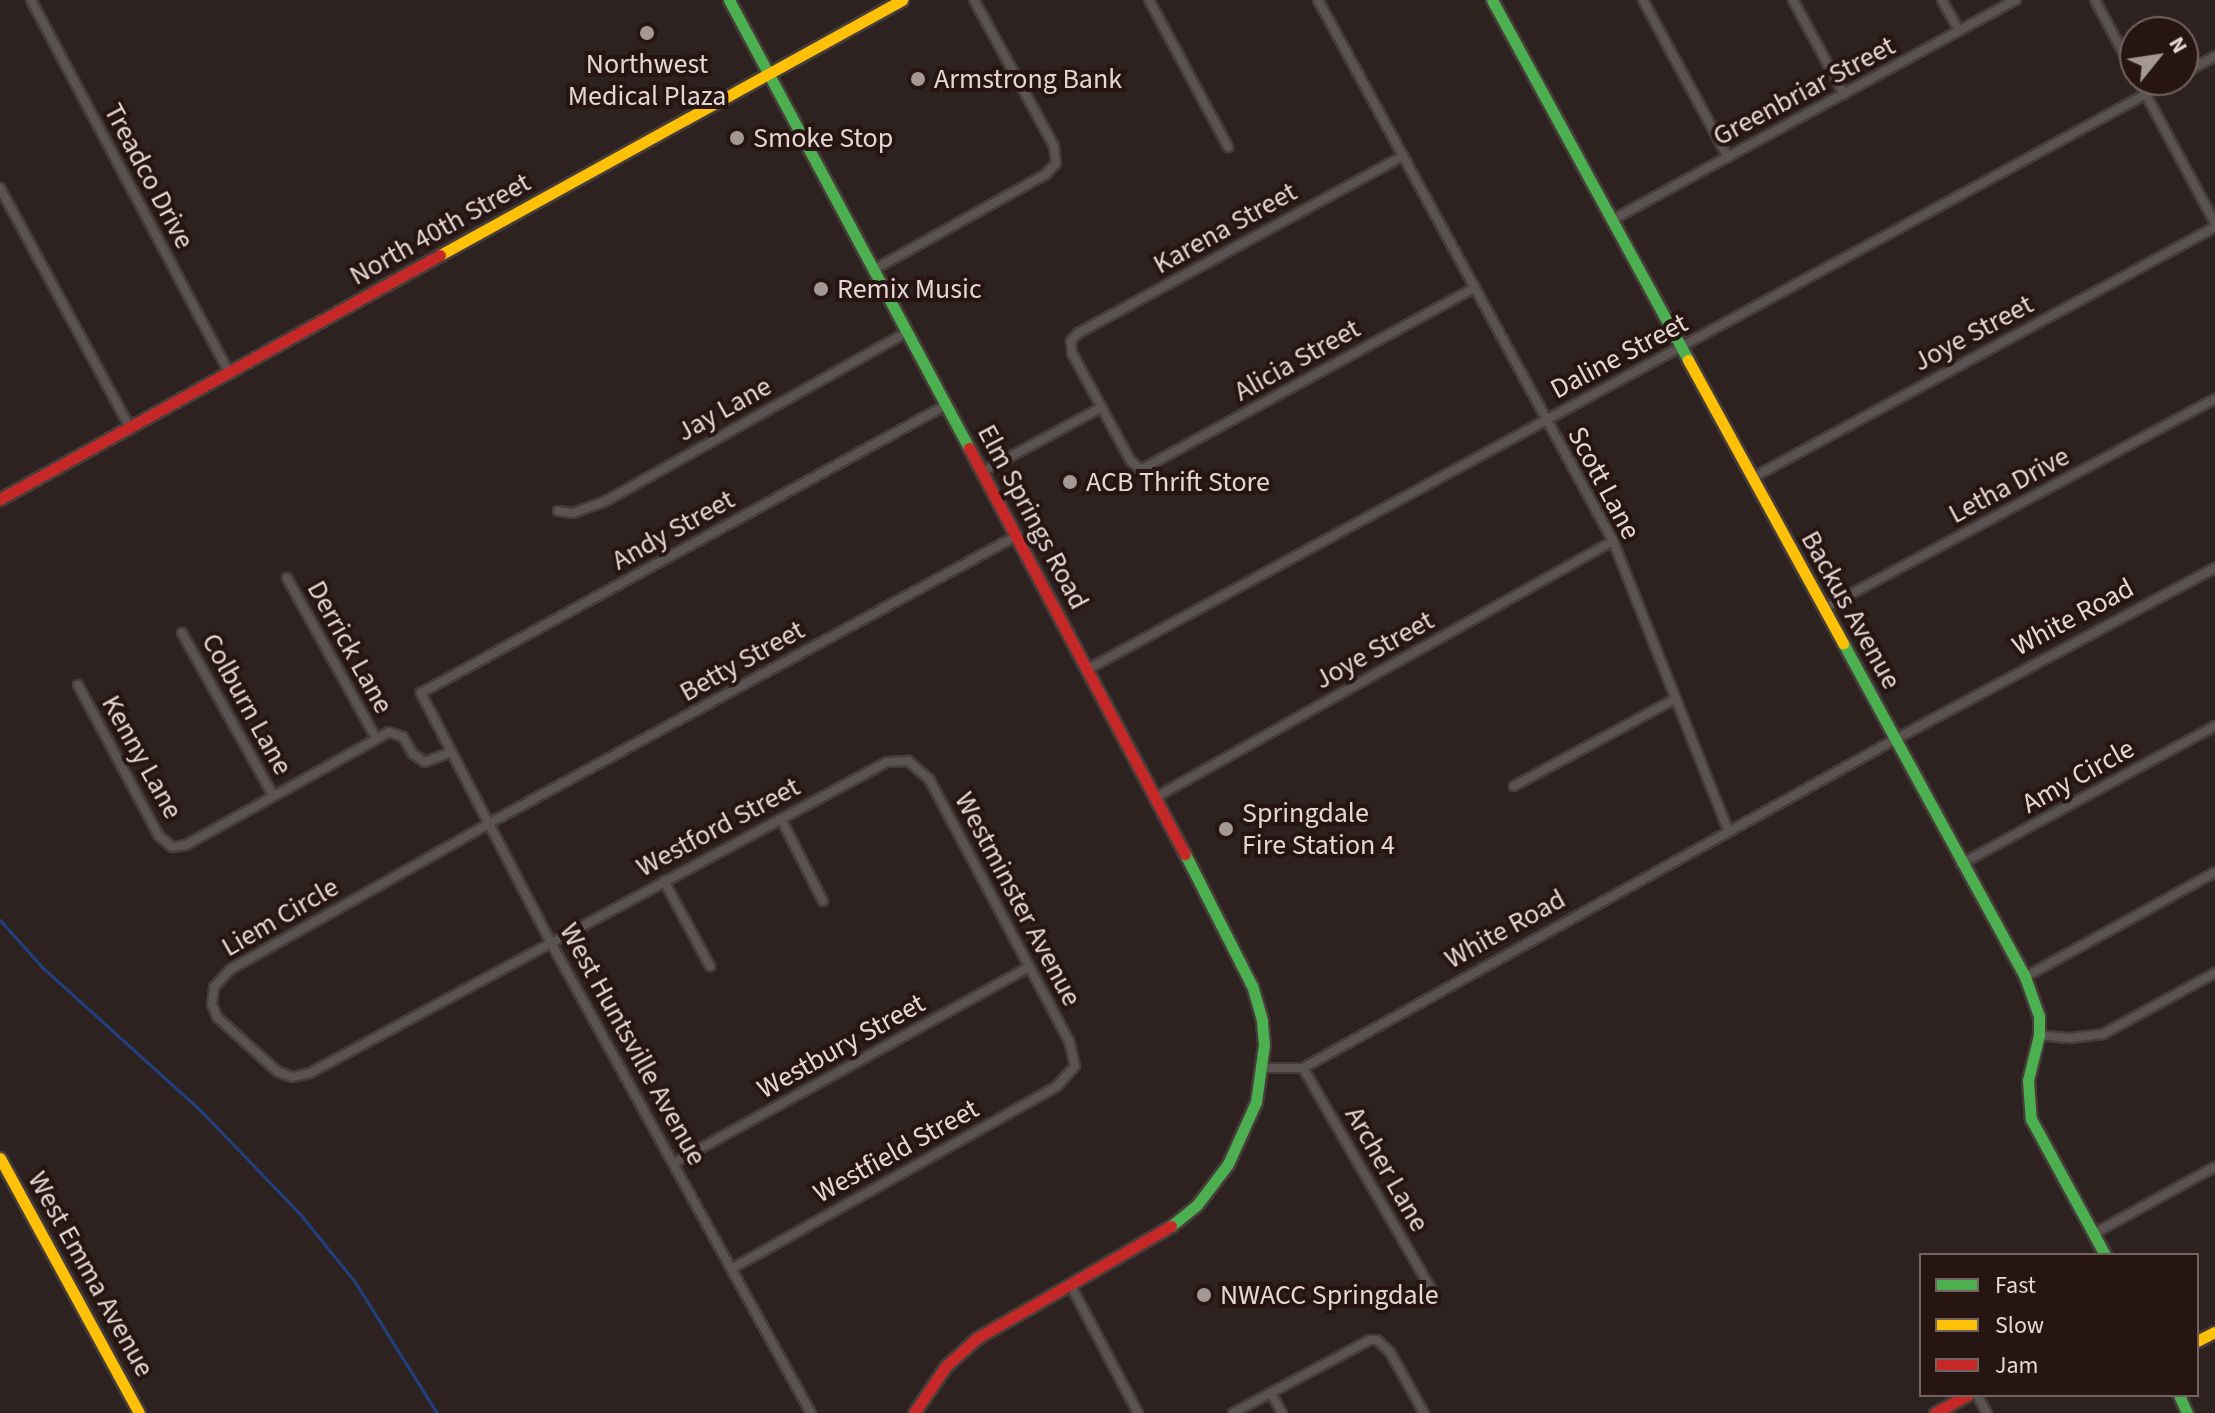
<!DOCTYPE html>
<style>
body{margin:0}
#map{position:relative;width:2215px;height:1413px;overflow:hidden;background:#2d2220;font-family:"Source Sans 3",sans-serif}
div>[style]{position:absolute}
.stream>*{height:3px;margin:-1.5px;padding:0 1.5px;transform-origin:1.5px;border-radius:1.5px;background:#204082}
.roads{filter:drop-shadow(2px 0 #463d3b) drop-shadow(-2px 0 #463d3b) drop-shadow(0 2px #463d3b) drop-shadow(0 -2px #463d3b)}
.street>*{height:8px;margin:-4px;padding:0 4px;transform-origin:4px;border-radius:4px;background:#5b5351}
.fast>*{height:11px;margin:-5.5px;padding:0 5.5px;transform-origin:5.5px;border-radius:5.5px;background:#4caf50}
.slow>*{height:11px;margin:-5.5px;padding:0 5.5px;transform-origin:5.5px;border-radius:5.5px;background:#ffc107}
.jam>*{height:11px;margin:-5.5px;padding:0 5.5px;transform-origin:5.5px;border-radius:5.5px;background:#c62828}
.dots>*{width:22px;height:22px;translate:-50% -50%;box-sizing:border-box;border:4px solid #271512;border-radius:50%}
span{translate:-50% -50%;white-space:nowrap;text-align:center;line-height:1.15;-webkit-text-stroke:8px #271512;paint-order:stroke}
.poi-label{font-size:28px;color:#e4d7d4}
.left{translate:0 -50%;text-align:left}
.street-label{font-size:28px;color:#e4d7d4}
.legend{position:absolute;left:1919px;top:1253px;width:280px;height:144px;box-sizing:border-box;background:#271512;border:2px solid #736360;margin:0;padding:10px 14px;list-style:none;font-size:24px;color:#e4d7d4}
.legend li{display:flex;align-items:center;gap:16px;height:40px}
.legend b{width:40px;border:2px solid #736360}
.north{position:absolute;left:2119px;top:16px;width:80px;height:80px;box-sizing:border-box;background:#271512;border:2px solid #736360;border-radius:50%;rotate:60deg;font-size:22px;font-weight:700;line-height:32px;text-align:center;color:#e4d7d4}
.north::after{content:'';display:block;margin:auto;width:28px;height:36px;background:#a49895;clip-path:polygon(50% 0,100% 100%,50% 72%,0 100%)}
</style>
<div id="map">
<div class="stream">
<i style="left:0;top:920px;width:64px;rotate:48.1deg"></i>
<i style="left:43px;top:968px;width:212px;rotate:42.1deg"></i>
<i style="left:200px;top:1110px;width:144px;rotate:46.1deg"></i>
<i style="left:300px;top:1214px;width:87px;rotate:51deg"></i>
<i style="left:355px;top:1282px;width:155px;rotate:58deg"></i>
</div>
<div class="roads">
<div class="street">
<i style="left:31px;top:0;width:421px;rotate:62deg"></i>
<i style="left:1149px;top:0;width:167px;rotate:61.7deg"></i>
<i style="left:1318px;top:0;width:616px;rotate:61.4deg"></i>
<i style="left:1613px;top:541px;width:313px;rotate:68.3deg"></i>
<i style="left:1643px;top:0;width:179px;rotate:61.6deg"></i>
<i style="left:1793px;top:0;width:107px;rotate:61.5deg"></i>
<i style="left:1942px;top:0;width:35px;rotate:61deg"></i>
<i style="left:2095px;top:0;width:85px;rotate:61.9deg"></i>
<i style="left:2183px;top:74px;width:37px;rotate:-29deg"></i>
<i style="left:2138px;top:80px;width:162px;rotate:61.7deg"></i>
<i style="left:1403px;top:156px;width:370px;rotate:151.4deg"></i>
<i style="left:1078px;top:333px;width:11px;rotate:131deg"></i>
<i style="left:1071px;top:341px;width:12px;rotate:85deg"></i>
<i style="left:1072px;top:353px;width:122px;rotate:61.5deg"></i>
<i style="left:1130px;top:460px;width:13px;rotate:42deg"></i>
<i style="left:1140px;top:469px;width:4px;rotate:-14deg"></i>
<i style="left:1144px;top:468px;width:376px;rotate:-28.6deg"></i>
<i style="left:0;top:188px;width:272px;rotate:61.5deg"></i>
<i style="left:1612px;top:220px;width:460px;rotate:-28.6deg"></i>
<i style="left:873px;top:270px;width:198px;rotate:-29deg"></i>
<i style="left:1046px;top:174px;width:15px;rotate:-48deg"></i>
<i style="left:1056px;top:163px;width:17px;rotate:-97deg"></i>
<i style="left:1054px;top:146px;width:166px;rotate:-118.7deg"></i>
<i style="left:982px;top:472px;width:136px;rotate:-28.4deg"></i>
<i style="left:1752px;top:478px;width:527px;rotate:-28.46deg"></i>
<i style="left:558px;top:511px;width:15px;rotate:8deg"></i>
<i style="left:573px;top:513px;width:33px;rotate:-20deg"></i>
<i style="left:604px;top:502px;width:347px;rotate:-29.3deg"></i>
<i style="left:287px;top:578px;width:183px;rotate:60.9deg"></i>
<i style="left:1823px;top:609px;width:445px;rotate:-28.2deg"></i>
<i style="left:182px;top:633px;width:186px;rotate:60.7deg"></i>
<i style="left:1088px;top:669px;width:1234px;rotate:-28.52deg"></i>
<i style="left:78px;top:685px;width:171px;rotate:61.8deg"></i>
<i style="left:159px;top:836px;width:17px;rotate:40deg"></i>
<i style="left:172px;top:847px;width:14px;rotate:-8deg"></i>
<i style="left:186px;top:845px;width:232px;rotate:-29.1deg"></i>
<i style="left:389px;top:732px;width:15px;rotate:20deg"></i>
<i style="left:403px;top:737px;width:20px;rotate:60deg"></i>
<i style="left:413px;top:754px;width:14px;rotate:34deg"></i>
<i style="left:425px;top:762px;width:28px;rotate:-21deg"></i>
<i style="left:1514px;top:786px;width:183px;rotate:-28.4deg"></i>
<i style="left:1156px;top:797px;width:524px;rotate:-29.26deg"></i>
<i style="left:781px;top:819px;width:92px;rotate:62.9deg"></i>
<i style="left:1961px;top:864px;width:289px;rotate:-28.5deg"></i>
<i style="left:664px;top:881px;width:97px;rotate:61.6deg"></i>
<i style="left:2025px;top:977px;width:217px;rotate:-28.9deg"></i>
<i style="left:2039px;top:1035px;width:31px;rotate:6deg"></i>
<i style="left:2070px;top:1038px;width:33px;rotate:-7deg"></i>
<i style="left:2103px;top:1034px;width:128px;rotate:-28.6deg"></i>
<i style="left:1261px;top:1068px;width:42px"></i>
<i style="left:1303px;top:1068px;width:676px;rotate:-29.03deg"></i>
<i style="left:1894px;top:740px;width:364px;rotate:-28.2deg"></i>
<i style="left:1303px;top:1068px;width:259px;rotate:59.9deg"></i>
<i style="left:674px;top:1163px;width:406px;rotate:-28.9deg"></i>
<i style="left:2093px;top:1234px;width:139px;rotate:-28.8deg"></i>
<i style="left:733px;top:1268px;width:372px;rotate:-29.3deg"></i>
<i style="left:1057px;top:1086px;width:27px;rotate:-48deg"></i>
<i style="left:1075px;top:1066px;width:26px;rotate:-103deg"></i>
<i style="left:1069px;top:1041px;width:297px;rotate:-118.1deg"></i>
<i style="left:929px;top:779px;width:28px;rotate:-139deg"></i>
<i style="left:908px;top:761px;width:21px;rotate:177deg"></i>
<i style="left:887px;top:762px;width:655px;rotate:151.68deg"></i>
<i style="left:310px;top:1073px;width:18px;rotate:167deg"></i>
<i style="left:292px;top:1077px;width:15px;rotate:-160deg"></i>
<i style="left:278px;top:1072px;width:82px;rotate:-138deg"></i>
<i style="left:217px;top:1017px;width:14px;rotate:-111deg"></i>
<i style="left:212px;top:1004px;width:17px;rotate:-83deg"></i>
<i style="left:214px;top:987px;width:25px;rotate:-47deg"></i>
<i style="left:231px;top:969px;width:295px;rotate:-29.4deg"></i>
<i style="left:488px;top:824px;width:601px;rotate:-28.61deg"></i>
<i style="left:1071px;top:1286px;width:144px;rotate:62.2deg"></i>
<i style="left:1271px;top:1393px;width:23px;rotate:61deg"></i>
<i style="left:1977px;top:1395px;width:21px;rotate:61deg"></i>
<i style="left:811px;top:1413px;width:539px;rotate:-118.94deg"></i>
<i style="left:550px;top:941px;width:280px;rotate:-117.5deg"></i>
<i style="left:421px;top:693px;width:599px;rotate:-28.75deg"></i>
<i style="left:1233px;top:1413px;width:155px;rotate:-28.1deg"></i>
<i style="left:1370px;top:1340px;width:7px"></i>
<i style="left:1377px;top:1340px;width:18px;rotate:43deg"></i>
<i style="left:1390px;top:1352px;width:70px;rotate:60.9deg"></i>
</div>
<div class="fast">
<i style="left:729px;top:0;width:508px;rotate:61.82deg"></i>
<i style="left:1492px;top:0;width:410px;rotate:61.4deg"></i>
<i style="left:1843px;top:643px;width:380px;rotate:61.4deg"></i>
<i style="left:2025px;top:977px;width:41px;rotate:70.3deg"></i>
<i style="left:2039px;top:1016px;width:19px;rotate:90deg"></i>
<i style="left:2039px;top:1035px;width:46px;rotate:103.7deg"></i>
<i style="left:2028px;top:1080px;width:39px;rotate:86deg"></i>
<i style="left:2031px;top:1119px;width:155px;rotate:61.4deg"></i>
<i style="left:1171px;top:1226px;width:33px;rotate:-39deg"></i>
<i style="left:1197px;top:1205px;width:51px;rotate:-52.9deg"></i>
<i style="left:1228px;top:1164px;width:68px;rotate:-65.7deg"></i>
<i style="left:1256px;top:1102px;width:58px;rotate:-82deg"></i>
<i style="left:1264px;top:1045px;width:25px;rotate:-95deg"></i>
<i style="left:1262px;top:1020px;width:35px;rotate:-106deg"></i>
<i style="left:1252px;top:986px;width:148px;rotate:-116.9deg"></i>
<i style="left:2179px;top:1395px;width:20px;rotate:66deg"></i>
</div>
<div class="slow">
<i style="left:440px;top:255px;width:528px;rotate:-28.9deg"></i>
<i style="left:1688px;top:360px;width:323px;rotate:61.3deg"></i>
<i style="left:0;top:1158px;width:290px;rotate:61.4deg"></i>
<i style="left:2197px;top:1341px;width:20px;rotate:-27deg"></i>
</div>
<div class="jam">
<i style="left:969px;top:448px;width:460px;rotate:62deg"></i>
<i style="left:0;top:499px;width:503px;rotate:-29.01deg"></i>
<i style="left:914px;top:1413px;width:57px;rotate:-55.8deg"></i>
<i style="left:946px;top:1366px;width:42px;rotate:-42.1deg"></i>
<i style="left:977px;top:1338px;width:224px;rotate:-30deg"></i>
<i style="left:1935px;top:1413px;width:38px;rotate:-29deg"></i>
</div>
</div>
<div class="dots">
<i style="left:647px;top:33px;background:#a49895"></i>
<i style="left:918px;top:79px;background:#a49895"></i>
<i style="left:737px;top:138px;background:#a49895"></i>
<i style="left:821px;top:289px;background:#a49895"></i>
<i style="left:1070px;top:482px;background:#a49895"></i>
<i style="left:1226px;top:829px;background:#a49895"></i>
<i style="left:1204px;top:1295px;background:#a49895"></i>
</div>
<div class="poi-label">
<span style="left:647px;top:80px">Northwest<br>Medical Plaza</span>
<span class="left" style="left:934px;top:79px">Armstrong Bank</span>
<span class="left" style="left:753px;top:138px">Smoke Stop</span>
<span class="left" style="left:837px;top:289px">Remix Music</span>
<span class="left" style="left:1086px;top:482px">ACB Thrift Store</span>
<span class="left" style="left:1242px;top:829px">Springdale<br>Fire Station 4</span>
<span class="left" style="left:1220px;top:1295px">NWACC Springdale</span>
</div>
<div class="street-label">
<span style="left:1804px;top:91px;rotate:-28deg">Greenbriar Street</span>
<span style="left:149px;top:176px;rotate:62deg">Treadco Drive</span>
<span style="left:1225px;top:228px;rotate:-29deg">Karena Street</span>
<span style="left:440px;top:229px;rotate:-29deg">North 40th Street</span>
<span style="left:1973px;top:333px;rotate:-28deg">Joye Street</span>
<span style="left:1619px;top:356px;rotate:-28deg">Daline Street</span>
<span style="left:1297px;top:360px;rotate:-29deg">Alicia Street</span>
<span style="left:724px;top:409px;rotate:-29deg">Jay Lane</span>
<span style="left:1604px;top:483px;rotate:62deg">Scott Lane</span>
<span style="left:2009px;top:485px;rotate:-28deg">Letha Drive</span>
<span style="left:1033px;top:517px;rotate:62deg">Elm Springs Road</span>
<span style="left:673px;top:530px;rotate:-29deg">Andy Street</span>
<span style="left:1851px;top:610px;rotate:61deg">Backus Avenue</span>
<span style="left:2073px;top:617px;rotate:-28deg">White Road</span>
<span style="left:350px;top:647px;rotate:61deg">Derrick Lane</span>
<span style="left:1374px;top:650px;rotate:-29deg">Joye Street</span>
<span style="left:742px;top:661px;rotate:-29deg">Betty Street</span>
<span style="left:247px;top:704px;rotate:61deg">Colburn Lane</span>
<span style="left:142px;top:757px;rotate:61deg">Kenny Lane</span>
<span style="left:2078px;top:776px;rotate:-29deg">Amy Circle</span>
<span style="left:718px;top:827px;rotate:-28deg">Westford Street</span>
<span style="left:1018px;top:899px;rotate:62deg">Westminster Avenue</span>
<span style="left:280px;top:917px;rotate:-30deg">Liem Circle</span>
<span style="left:1505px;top:929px;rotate:-29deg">White Road</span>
<span style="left:633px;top:1044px;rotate:61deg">West Huntsville Avenue</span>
<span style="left:841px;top:1046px;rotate:-29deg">Westbury Street</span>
<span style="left:896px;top:1151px;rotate:-29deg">Westfield Street</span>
<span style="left:1387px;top:1169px;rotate:60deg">Archer Lane</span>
<span style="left:91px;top:1274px;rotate:61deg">West Emma Avenue</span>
</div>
<ul class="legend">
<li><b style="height:10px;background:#4caf50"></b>Fast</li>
<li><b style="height:10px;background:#ffc107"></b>Slow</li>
<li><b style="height:10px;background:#c62828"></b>Jam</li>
</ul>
<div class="north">N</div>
</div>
